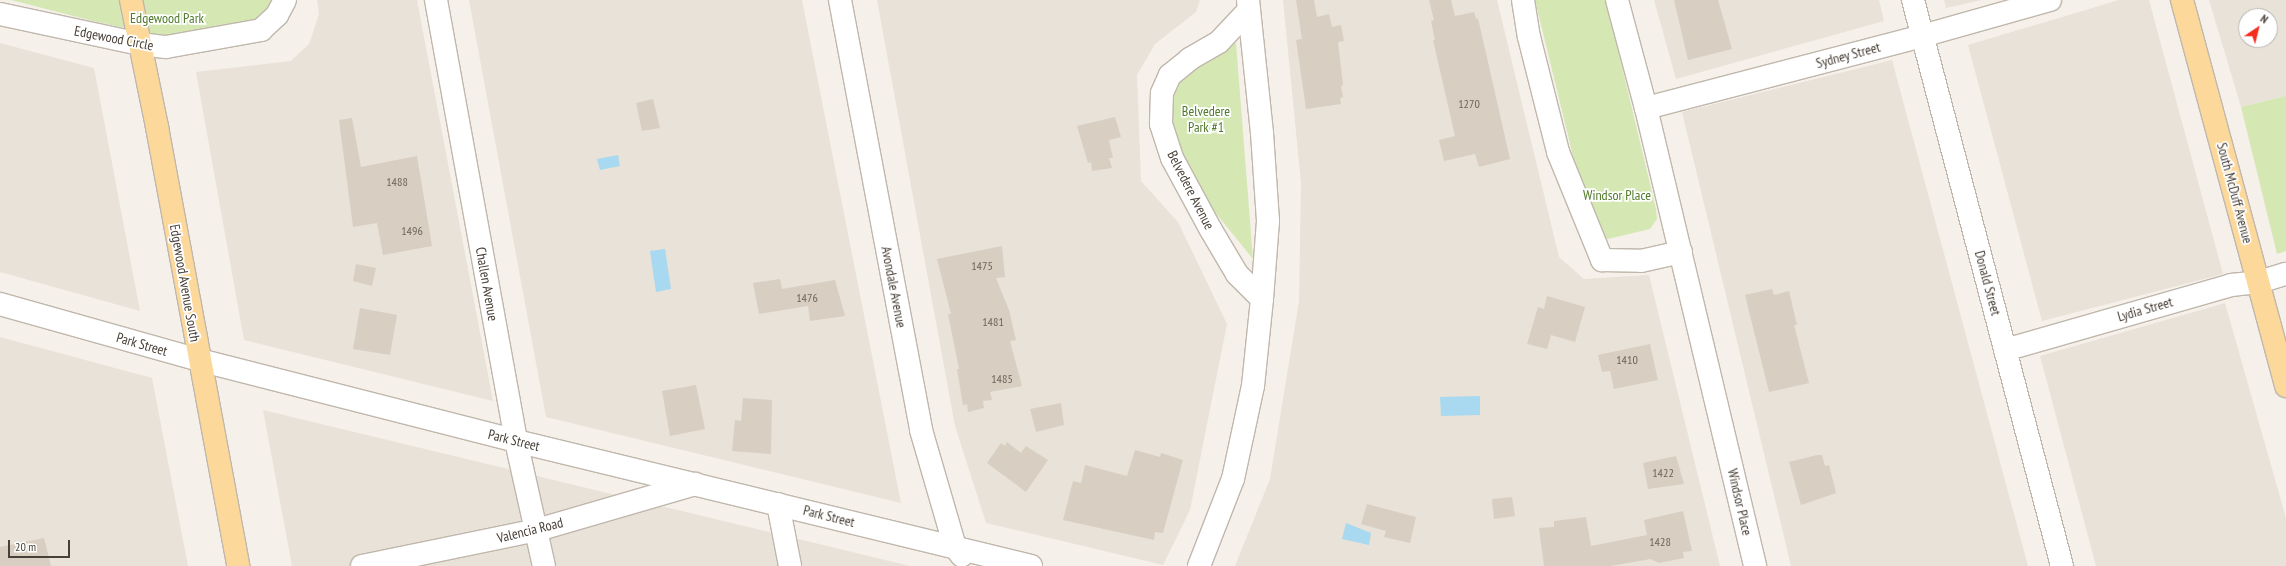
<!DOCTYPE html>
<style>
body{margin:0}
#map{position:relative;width:2286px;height:566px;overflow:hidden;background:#f5f0ea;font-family:"PT Sans Narrow",sans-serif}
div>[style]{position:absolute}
.residential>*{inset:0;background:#e8e2d8}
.green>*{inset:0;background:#d5e8b4}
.water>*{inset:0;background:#a8d9f0}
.building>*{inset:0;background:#d9cec2}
.roads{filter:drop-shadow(1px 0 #c0b7ac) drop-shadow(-1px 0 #c0b7ac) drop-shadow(0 1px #c0b7ac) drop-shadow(0 -1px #c0b7ac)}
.minor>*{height:22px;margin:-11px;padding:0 11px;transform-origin:11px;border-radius:11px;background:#fff}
.major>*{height:22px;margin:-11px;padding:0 11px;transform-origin:11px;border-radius:11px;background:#fcd89b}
span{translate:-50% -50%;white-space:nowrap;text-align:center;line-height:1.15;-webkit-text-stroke:3.5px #fff;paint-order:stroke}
.number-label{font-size:12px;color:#6c645a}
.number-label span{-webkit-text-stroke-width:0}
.park-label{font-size:14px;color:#507a2b}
.street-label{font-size:14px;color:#484038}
.north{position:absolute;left:2238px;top:8px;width:40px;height:40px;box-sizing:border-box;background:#fff;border:1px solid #b6b3af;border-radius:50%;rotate:35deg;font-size:11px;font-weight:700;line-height:16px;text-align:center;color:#484038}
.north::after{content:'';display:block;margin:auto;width:14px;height:18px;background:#f62c1f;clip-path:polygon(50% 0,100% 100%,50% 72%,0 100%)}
.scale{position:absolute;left:8px;top:540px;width:62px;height:18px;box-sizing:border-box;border:2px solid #484038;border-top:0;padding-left:5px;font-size:12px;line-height:14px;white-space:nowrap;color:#484038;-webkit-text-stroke:3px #fff;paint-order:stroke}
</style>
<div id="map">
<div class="residential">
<i style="clip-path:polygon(317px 0,417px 0,493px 401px,244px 340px,196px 72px,291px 61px,309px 44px,319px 14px)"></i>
<i style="clip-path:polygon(469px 0,802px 0,901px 503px,546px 417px)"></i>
<i style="clip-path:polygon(877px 0,1200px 0,1196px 12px,1155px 44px,1137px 75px,1141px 181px,1178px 222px,1227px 324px,1190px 510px,1163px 565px,986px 523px,955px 426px)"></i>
<i style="clip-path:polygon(1283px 0,1497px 0,1559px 257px,1584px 279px,1649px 275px,1720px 566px,1235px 566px,1270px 479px,1299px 301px,1301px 183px)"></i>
<i style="clip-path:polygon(1654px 0,1879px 0,1884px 21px,1676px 79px)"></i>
<i style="clip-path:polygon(1944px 0,1982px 0,1946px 8px)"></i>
<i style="clip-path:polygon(2119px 0,2149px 0,2223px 274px,2042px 321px,1968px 45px)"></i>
<i style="clip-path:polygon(evenodd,2209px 0,2286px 0,2286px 96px,2241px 107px,2209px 0,2246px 16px,2270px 16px,2270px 40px,2246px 40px,2246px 16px)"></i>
<i style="clip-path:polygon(0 43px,94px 68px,140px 311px,0 272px)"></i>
<i style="clip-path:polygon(1892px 60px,2028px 566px,1791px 566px,1682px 112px)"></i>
<i style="clip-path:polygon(2225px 303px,2286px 518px,2286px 566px,2096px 566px,2040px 356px)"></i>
<i style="clip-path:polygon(0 337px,152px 378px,188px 566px,0 566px)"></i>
<i style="clip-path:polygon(263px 410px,910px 566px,292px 566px)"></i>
</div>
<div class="green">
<i style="clip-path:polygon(11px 0,273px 0,260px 19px,217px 31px,167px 37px,93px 21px)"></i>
<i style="clip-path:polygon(1535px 0,1606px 0,1656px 209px,1657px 219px,1650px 229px,1608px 239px,1599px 236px,1589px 222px)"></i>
<i style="clip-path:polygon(1236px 43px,1253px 259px,1210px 206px,1187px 167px,1169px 126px,1170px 105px,1181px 80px,1203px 61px)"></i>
<i style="clip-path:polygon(2286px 96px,2286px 251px,2277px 254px,2241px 107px)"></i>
</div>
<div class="water">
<i style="clip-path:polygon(618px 155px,620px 166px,600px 170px,597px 159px)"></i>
<i style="clip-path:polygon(665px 249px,671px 289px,656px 292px,650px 251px)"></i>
<i style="clip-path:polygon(1480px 396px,1480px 415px,1441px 416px,1440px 397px)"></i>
<i style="clip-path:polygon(1346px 523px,1371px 533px,1369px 545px,1342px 539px)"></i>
</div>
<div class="building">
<i style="clip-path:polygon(1296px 0,1314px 0,1317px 17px,1329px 14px,1332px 27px,1341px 25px,1344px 41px,1338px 42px,1343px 85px,1341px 86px,1343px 97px,1340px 98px,1341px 104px,1306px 109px,1296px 40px,1302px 39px)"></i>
<i style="clip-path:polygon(1429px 0,1451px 0,1455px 16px,1474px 12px,1476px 19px,1478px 18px,1510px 159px,1479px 167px,1475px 154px,1444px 161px,1439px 140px,1455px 136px,1433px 40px,1435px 40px,1431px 21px,1434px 20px)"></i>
<i style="clip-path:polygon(1674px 0,1718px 0,1732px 49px,1688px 60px)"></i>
<i style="clip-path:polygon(653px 99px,660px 128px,642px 131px,636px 103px)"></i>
<i style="clip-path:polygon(1115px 117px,1121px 137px,1109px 140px,1113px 158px,1109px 158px,1112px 168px,1092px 171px,1091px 162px,1088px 163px,1077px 126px)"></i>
<i style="clip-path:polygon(352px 118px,361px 167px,417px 156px,432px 246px,383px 255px,377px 223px,353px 227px,339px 120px)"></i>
<i style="clip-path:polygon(1002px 246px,1005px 277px,996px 278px,1009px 310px,1016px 340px,1010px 341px,1022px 386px,990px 392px,992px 400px,983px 401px,984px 408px,968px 412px,967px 404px,963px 405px,957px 369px,959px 369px,948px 314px,951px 314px,937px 259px)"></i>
<i style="clip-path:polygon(356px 264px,376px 268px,372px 286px,353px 281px)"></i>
<i style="clip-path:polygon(780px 279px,782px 289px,835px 280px,845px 316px,810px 321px,808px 306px,759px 314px,753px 283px)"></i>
<i style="clip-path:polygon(1772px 289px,1774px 295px,1789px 291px,1797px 325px,1794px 325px,1809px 383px,1769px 392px,1745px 295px)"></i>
<i style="clip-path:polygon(1547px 296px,1585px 307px,1575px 342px,1551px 335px,1547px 349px,1527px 344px,1538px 307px,1544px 309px)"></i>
<i style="clip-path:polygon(360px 308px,397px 315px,390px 355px,353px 349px)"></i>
<i style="clip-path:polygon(1650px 344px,1658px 380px,1614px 389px,1610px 371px,1602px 372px,1598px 355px)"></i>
<i style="clip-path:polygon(696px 385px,705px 429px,670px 436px,662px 391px)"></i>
<i style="clip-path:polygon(743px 398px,772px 400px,771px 454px,732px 451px,735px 420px,741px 421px)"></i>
<i style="clip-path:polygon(1061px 403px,1064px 425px,1036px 432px,1030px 409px)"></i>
<i style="clip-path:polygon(1007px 442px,1021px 453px,1026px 446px,1048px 460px,1026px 492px,987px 463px,1001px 443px,1005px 446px)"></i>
<i style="clip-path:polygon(1135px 450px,1160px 457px,1161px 453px,1183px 460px,1163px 533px,1155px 532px,1154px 540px,1063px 520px,1073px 481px,1081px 483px,1085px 465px,1127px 476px)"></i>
<i style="clip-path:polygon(1817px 455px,1822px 455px,1825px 466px,1829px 465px,1836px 493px,1801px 505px,1789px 462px)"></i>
<i style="clip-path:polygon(1676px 456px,1684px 484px,1648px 489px,1643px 463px)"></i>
<i style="clip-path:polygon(1512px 497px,1515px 516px,1494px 519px,1492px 499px)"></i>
<i style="clip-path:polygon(1367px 504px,1416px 517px,1410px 543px,1384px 537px,1386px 531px,1361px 524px)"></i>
<i style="clip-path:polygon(1683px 511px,1692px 551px,1683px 552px,1684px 558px,1659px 563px,1651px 559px,1610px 566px,1544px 566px,1539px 528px,1554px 527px,1554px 521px,1586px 517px,1591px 546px,1647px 535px,1644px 520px)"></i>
<i style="clip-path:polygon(44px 538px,51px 566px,0 566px,0 547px)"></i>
</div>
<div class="roads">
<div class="minor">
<i style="left:436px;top:0;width:448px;rotate:79.7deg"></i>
<i style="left:516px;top:441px;width:128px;rotate:77.4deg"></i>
<i style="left:840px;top:0;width:438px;rotate:79.3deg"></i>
<i style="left:921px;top:430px;width:122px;rotate:73.8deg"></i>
<i style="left:955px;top:547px;width:11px;rotate:52deg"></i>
<i style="left:1523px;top:0;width:37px;rotate:81deg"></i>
<i style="left:1529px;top:37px;width:119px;rotate:75.8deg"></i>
<i style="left:1558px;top:152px;width:117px;rotate:67.8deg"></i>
<i style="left:1602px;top:260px;width:39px;rotate:1deg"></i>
<i style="left:1641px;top:261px;width:41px;rotate:-12.7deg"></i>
<i style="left:1617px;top:0;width:112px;rotate:75deg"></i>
<i style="left:1646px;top:108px;width:471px;rotate:76.6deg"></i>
<i style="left:1913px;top:0;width:585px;rotate:75.25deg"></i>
<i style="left:1249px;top:10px;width:44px;rotate:133.2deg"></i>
<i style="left:1219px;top:42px;width:34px;rotate:150deg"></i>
<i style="left:1190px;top:59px;width:26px;rotate:141deg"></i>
<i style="left:1170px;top:75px;width:20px;rotate:114deg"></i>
<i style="left:1162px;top:93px;width:31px;rotate:92deg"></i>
<i style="left:1161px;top:124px;width:36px;rotate:72deg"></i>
<i style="left:1172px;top:158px;width:82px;rotate:61.6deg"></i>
<i style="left:1211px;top:230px;width:51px;rotate:59.4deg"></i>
<i style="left:1237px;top:274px;width:35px;rotate:45deg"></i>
<i style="left:0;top:14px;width:143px;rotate:12.1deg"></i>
<i style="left:140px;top:44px;width:26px;rotate:7deg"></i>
<i style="left:166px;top:47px;width:97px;rotate:-10.1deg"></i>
<i style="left:261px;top:30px;width:22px;rotate:-43deg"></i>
<i style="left:277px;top:15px;width:17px;rotate:-62deg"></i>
<i style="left:1646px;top:108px;width:285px;rotate:-14.6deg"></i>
<i style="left:1922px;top:36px;width:133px;rotate:-15.7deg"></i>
<i style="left:0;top:304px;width:207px;rotate:15.7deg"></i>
<i style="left:199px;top:360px;width:327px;rotate:14.3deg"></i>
<i style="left:516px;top:441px;width:530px;rotate:13.64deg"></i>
<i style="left:2005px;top:350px;width:235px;rotate:-16deg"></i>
<i style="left:2231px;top:285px;width:28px;rotate:-6deg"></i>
<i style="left:2259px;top:282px;width:28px;rotate:-17deg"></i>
<i style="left:778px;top:504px;width:63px;rotate:79deg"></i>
<i style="left:362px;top:566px;width:179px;rotate:-11.6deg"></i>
<i style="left:537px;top:530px;width:165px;rotate:-16.2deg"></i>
<i style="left:1199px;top:566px;width:93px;rotate:-68.7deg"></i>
<i style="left:1233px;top:479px;width:95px;rotate:-77.9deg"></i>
<i style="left:1253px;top:386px;width:87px;rotate:-84.1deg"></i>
<i style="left:1262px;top:299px;width:78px;rotate:-85.6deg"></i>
<i style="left:1268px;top:221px;width:88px;rotate:-93.9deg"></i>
<i style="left:1262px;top:133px;width:134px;rotate:-96deg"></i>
</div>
<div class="major">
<i style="left:131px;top:0;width:130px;rotate:78.4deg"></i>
<i style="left:157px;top:127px;width:446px;rotate:79.5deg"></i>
<i style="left:2182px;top:0;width:400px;rotate:74.9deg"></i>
</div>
</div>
<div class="number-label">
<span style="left:1469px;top:104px">1270</span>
<span style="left:397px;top:182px">1488</span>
<span style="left:412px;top:231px">1496</span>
<span style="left:982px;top:266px">1475</span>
<span style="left:807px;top:298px">1476</span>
<span style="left:993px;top:322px">1481</span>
<span style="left:1627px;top:360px">1410</span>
<span style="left:1002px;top:379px">1485</span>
<span style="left:1663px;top:473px">1422</span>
<span style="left:1660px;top:542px">1428</span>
</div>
<div class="park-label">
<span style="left:167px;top:18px">Edgewood Park</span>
<span style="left:1206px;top:119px">Belvedere<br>Park #1</span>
<span style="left:1617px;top:195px">Windsor Place</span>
</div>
<div class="street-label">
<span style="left:114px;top:38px;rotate:11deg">Edgewood Circle</span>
<span style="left:1848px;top:55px;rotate:-15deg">Sydney Street</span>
<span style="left:1191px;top:190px;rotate:63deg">Belvedere Avenue</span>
<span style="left:2235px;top:193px;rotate:75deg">South McDuff Avenue</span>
<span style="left:185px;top:283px;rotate:80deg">Edgewood Avenue South</span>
<span style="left:1988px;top:283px;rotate:75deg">Donald Street</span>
<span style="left:487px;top:284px;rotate:80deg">Challen Avenue</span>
<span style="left:894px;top:287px;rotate:79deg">Avondale Avenue</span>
<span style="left:2145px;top:309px;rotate:-16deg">Lydia Street</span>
<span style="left:142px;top:344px;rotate:16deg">Park Street</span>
<span style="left:514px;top:440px;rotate:14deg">Park Street</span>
<span style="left:1740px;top:502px;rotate:77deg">Windsor Place</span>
<span style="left:829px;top:516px;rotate:14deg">Park Street</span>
<span style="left:530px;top:530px;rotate:-14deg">Valencia Road</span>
</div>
<div class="north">N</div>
<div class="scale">20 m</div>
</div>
